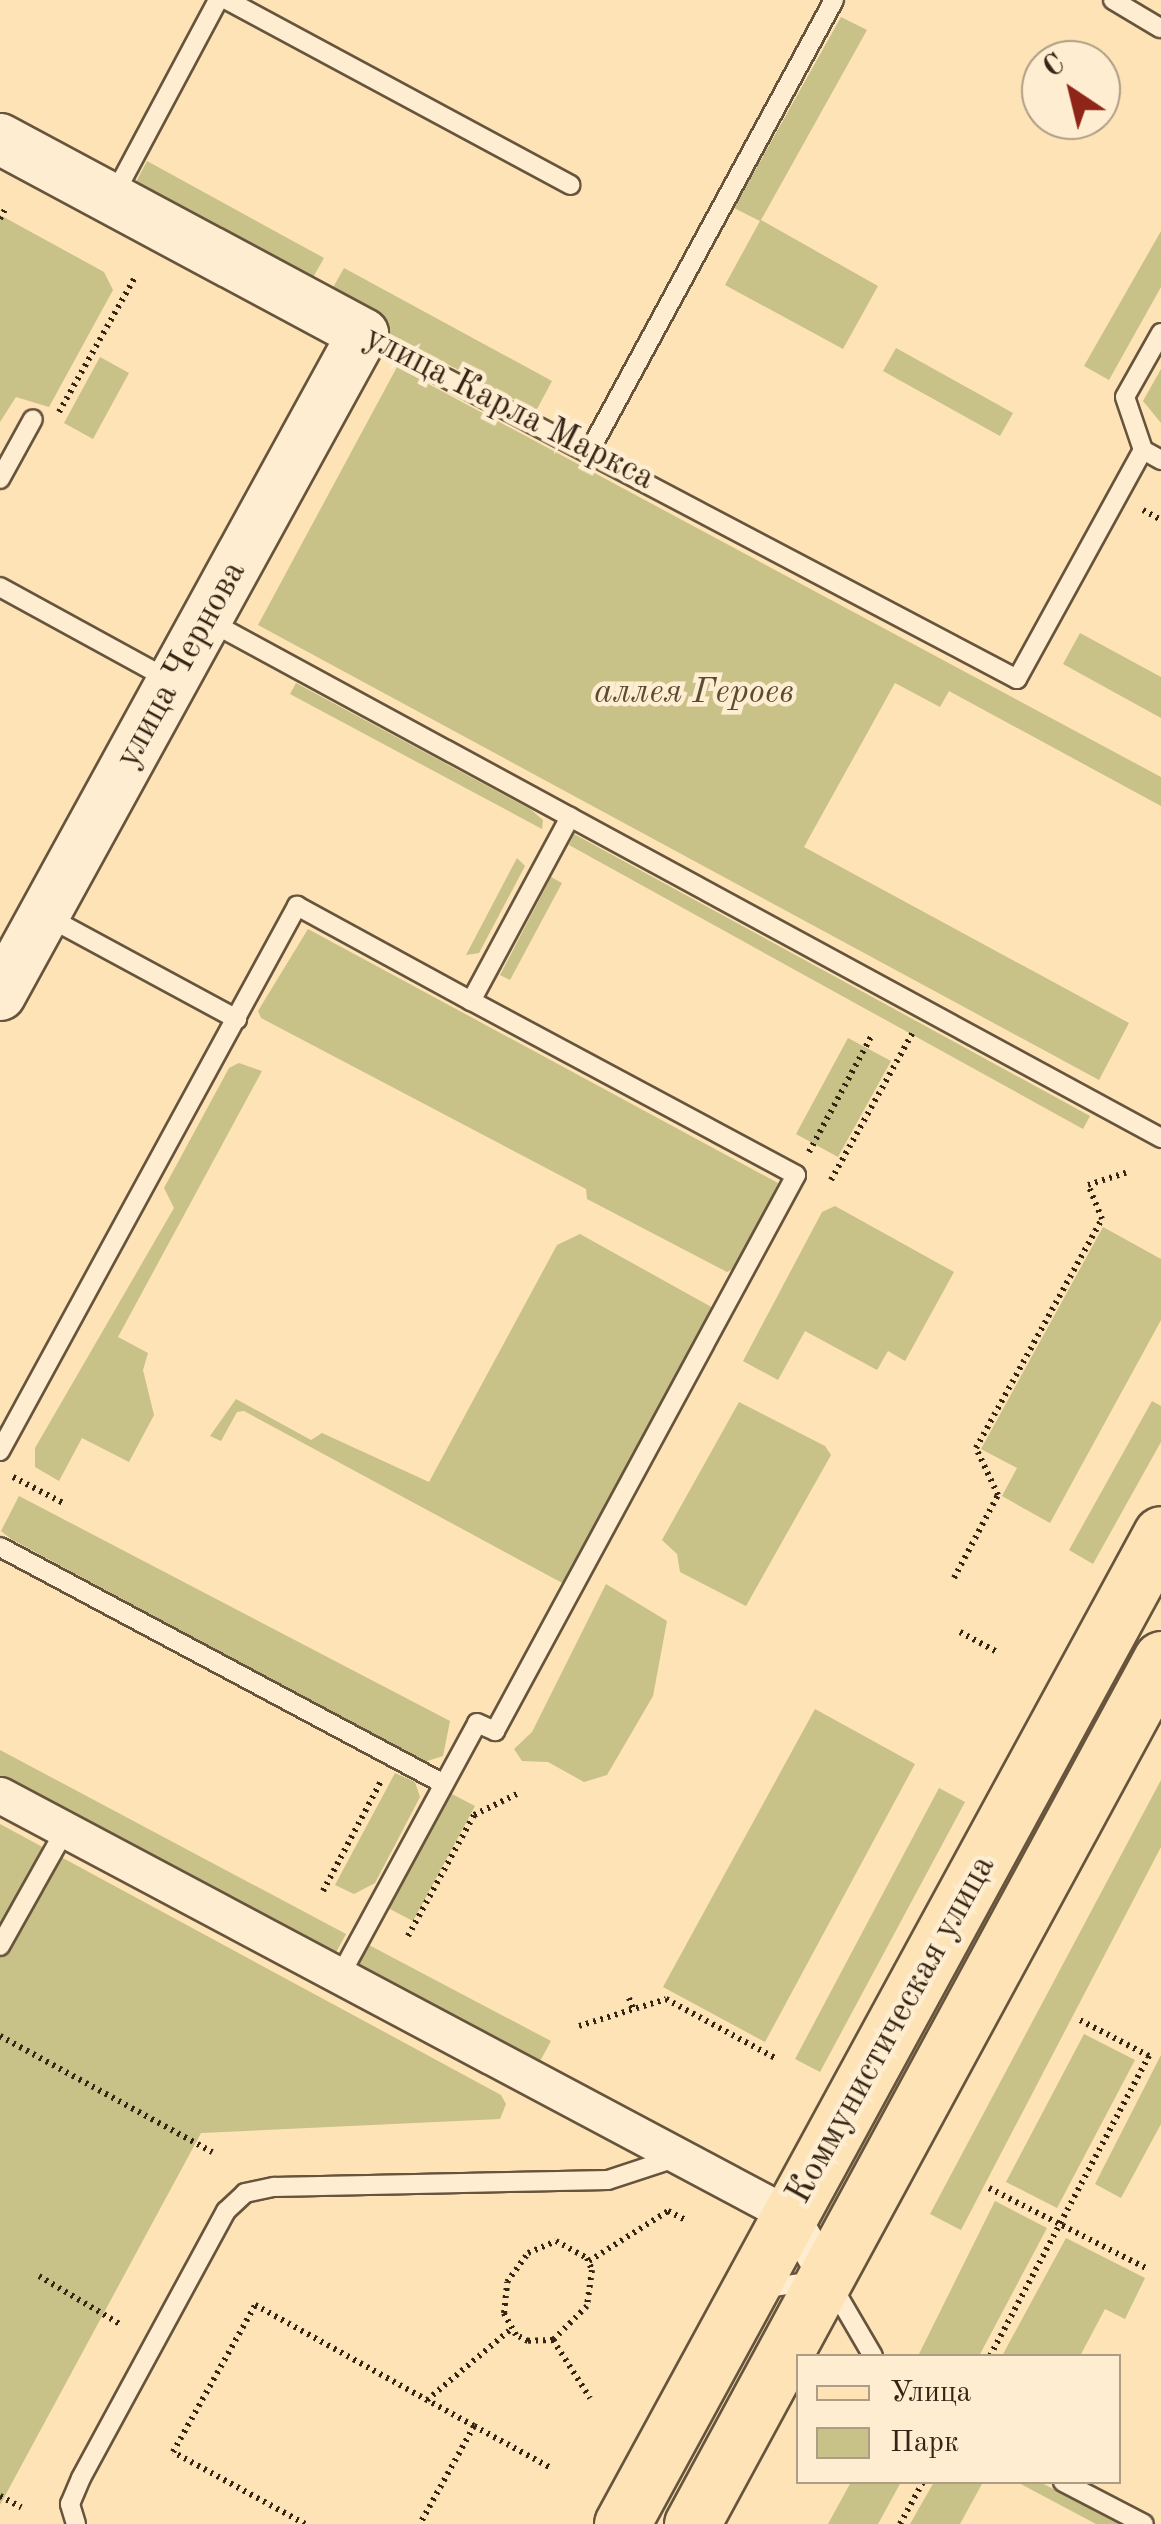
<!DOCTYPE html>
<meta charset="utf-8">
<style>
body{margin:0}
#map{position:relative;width:1161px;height:2524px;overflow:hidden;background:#fde3b6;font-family:"Old Standard TT",serif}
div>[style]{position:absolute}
.green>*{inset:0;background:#c8c188}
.path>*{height:6px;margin-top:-3px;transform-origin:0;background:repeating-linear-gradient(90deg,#352515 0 2.5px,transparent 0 7.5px)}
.roads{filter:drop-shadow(2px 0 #67543d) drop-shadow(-2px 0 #67543d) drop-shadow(0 2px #67543d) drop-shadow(0 -2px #67543d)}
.lane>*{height:18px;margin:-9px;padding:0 9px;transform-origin:9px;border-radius:9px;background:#feedd0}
.street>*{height:35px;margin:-17.5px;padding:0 17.5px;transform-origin:17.5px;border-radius:17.5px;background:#feedd0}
.secondary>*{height:50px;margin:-25px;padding:0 25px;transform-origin:25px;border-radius:25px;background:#feedd0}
.primary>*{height:55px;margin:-27.5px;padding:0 27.5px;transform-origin:27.5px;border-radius:27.5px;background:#fde3b6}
span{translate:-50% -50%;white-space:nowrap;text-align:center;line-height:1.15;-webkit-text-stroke:9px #feedd0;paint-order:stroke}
.street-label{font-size:35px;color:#352515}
.park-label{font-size:35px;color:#5a4c32;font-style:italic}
.legend{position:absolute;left:796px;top:2354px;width:325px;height:130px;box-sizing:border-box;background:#feedd0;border:2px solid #ae9d85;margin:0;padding:12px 18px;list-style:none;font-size:30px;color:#352515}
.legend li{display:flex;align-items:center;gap:20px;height:50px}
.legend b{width:50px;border:2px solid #ae9d85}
.north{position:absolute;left:1021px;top:40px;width:100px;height:100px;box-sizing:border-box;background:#feedd0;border:2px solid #ae9d85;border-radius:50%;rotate:325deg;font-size:28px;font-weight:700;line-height:40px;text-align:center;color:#352515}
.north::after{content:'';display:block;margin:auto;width:35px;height:45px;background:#8f2418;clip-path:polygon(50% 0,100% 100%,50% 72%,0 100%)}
</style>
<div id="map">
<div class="green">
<i style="clip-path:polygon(841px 17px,867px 30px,761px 220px,878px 286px,843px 349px,725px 285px,760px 221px,734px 208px)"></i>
<i style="clip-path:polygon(147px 161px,324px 258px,307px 288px,130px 193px)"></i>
<i style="clip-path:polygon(0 215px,104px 272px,113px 290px,49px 407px,16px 397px,0 422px)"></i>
<i style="clip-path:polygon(1161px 231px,1161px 287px,1109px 380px,1084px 366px)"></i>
<i style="clip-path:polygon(344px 268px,552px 381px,536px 411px,326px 300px)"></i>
<i style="clip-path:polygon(896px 348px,1013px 413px,1000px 436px,883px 371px)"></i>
<i style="clip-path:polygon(100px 357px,129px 373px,93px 439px,64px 423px)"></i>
<i style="clip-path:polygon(397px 367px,1161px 777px,1161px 806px,949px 691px,940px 707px,895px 683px,804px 847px,1129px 1023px,1099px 1080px,258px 625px)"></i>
<i style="clip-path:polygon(1161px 369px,1161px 423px,1143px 401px)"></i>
<i style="clip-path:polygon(1080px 633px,1161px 677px,1161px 718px,1063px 664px)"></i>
<i style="clip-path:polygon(296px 683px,530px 809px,543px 820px,542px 829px,290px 694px)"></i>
<i style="clip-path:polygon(574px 834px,1090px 1116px,1083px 1129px,569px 845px)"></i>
<i style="clip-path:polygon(517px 858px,525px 866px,479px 953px,466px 955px)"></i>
<i style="clip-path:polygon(551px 877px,562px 883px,510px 980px,500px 975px)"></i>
<i style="clip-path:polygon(308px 929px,778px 1183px,737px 1267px,727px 1272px,587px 1199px,586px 1189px,261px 1018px,258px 1011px)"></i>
<i style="clip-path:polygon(848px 1038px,891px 1061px,838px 1157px,796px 1134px)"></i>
<i style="clip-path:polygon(239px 1063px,262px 1071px,118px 1337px,148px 1353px,143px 1370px,154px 1415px,129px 1462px,82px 1438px,59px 1481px,35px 1467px,35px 1448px,174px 1208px,164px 1188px,229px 1068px)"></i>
<i style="clip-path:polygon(835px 1206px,954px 1272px,905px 1361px,888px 1351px,877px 1370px,805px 1331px,778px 1380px,743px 1361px,822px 1212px)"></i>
<i style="clip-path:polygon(1103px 1227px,1161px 1259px,1161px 1320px,1050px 1523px,1002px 1496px,1017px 1468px,981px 1449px)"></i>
<i style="clip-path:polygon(580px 1234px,715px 1309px,566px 1585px,244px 1411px,237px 1412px,221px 1441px,210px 1436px,236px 1399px,311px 1440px,322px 1433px,429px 1482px,557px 1245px)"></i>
<i style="clip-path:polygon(1152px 1401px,1161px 1406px,1161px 1442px,1093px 1564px,1069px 1550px)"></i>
<i style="clip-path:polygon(739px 1402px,825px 1446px,831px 1455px,746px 1606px,680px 1572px,677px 1554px,662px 1540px)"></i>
<i style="clip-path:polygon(19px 1496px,450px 1721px,443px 1756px,424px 1762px,11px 1539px,1px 1531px)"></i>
<i style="clip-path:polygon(606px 1584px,667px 1621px,653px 1696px,607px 1775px,584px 1782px,548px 1762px,522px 1761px,514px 1749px,532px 1732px)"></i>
<i style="clip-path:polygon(815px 1709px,915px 1764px,765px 2042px,663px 1987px)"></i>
<i style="clip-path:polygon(0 1750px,346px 1934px,334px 1956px,0 1779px)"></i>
<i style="clip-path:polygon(395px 1773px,415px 1782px,420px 1797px,375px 1883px,354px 1894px,335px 1885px)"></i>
<i style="clip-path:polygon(1161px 1780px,1161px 1847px,961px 2230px,930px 2214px)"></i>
<i style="clip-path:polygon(939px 1788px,965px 1802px,820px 2072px,795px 2059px)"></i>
<i style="clip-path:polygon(448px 1792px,475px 1806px,413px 1921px,386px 1907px)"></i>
<i style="clip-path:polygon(0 1824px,501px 2095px,506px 2104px,500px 2119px,201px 2133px,0 2505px)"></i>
<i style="clip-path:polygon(367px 1944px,551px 2041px,539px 2063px,355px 1967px)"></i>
<i style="clip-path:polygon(1084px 2034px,1135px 2060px,1057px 2208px,1006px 2182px)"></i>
<i style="clip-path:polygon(1161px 2055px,1161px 2124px,1121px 2198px,1095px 2184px)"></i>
<i style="clip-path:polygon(995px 2201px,1047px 2228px,979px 2356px,918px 2356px)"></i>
<i style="clip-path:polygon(1066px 2238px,1145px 2278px,1125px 2319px,1105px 2309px,1080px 2356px,1002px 2356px)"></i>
<i style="clip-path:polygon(851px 2482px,901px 2482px,878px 2524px,828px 2524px)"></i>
<i style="clip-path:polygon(934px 2482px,983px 2482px,960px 2524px,910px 2524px)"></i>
<i style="clip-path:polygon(1017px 2482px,1040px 2482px,1119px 2524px,1096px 2524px)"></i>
</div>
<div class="path">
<i style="left:0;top:219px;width:13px;rotate:-63deg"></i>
<i style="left:59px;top:412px;width:155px;rotate:-60.6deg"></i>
<i style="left:1143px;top:510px;width:21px;rotate:29deg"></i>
<i style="left:809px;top:1152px;width:133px;rotate:-61.7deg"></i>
<i style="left:831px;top:1180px;width:169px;rotate:-61deg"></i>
<i style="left:13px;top:1477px;width:59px;rotate:27.4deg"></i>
<i style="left:954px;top:1578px;width:94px;rotate:-62.1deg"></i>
<i style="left:998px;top:1495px;width:52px;rotate:-115.1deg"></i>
<i style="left:976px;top:1448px;width:261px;rotate:-61.2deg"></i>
<i style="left:1102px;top:1219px;width:37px;rotate:-112deg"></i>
<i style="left:1088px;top:1185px;width:40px;rotate:-18deg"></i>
<i style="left:960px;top:1632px;width:44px;rotate:28.3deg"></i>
<i style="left:323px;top:1891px;width:124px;rotate:-62.2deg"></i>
<i style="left:408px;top:1936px;width:138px;rotate:-61.4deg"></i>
<i style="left:474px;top:1815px;width:52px;rotate:-26.1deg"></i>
<i style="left:629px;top:1998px;width:12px;rotate:70deg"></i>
<i style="left:579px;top:2026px;width:91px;rotate:-17.2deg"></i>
<i style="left:666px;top:1999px;width:126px;rotate:28.4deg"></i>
<i style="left:0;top:2036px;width:242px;rotate:28.7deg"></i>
<i style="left:989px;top:2188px;width:178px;rotate:27deg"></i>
<i style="left:556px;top:2241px;width:35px;rotate:29deg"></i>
<i style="left:587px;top:2258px;width:13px;rotate:67deg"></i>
<i style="left:592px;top:2270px;width:36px;rotate:98deg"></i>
<i style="left:587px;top:2306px;width:48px;rotate:135deg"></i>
<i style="left:553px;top:2340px;width:25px;rotate:178deg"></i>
<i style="left:528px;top:2341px;width:13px;rotate:-153deg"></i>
<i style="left:516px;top:2335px;width:25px;rotate:-119deg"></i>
<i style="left:504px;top:2313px;width:31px;rotate:-84deg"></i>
<i style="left:507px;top:2282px;width:36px;rotate:-54deg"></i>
<i style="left:528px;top:2253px;width:30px;rotate:-23deg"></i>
<i style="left:589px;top:2261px;width:93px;rotate:-32.3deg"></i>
<i style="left:668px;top:2211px;width:22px;rotate:27deg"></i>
<i style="left:39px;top:2276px;width:94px;rotate:30.7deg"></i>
<i style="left:553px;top:2340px;width:69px;rotate:57.5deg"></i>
<i style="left:990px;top:2356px;width:340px;rotate:-62.1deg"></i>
<i style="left:1149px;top:2056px;width:80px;rotate:-152.5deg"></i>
<i style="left:427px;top:2400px;width:110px;rotate:-40.2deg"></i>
<i style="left:474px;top:2426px;width:88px;rotate:28.6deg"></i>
<i style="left:0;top:2496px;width:24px;rotate:28deg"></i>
<i style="left:305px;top:2524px;width:150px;rotate:-151.4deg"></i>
<i style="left:173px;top:2452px;width:168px;rotate:-60.8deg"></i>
<i style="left:255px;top:2305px;width:250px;rotate:28.9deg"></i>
<i style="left:474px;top:2426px;width:112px;rotate:118.9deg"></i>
<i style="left:900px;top:2524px;width:48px;rotate:-61.3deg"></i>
</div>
<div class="roads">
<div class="lane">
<i style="left:227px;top:0;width:390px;rotate:28.3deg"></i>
<i style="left:1113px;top:0;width:55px;rotate:30.8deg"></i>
<i style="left:114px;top:195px;width:221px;rotate:-61.9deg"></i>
<i style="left:1161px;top:333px;width:73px;rotate:119.4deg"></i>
<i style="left:1125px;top:397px;width:56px;rotate:71.2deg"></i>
<i style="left:1143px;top:450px;width:21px;rotate:29deg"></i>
<i style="left:364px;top:335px;width:738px;rotate:27.78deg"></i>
<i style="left:1017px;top:679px;width:261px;rotate:-61.2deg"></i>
<i style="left:590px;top:450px;width:512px;rotate:-61.53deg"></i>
<i style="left:0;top:479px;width:68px;rotate:-61.2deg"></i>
<i style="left:0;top:587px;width:192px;rotate:28.7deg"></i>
<i style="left:207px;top:620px;width:1086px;rotate:28.5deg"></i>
<i style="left:48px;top:917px;width:215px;rotate:28.4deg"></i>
<i style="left:0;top:1451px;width:621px;rotate:-61.41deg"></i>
<i style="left:297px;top:906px;width:198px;rotate:28.6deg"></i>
<i style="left:471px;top:1001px;width:209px;rotate:-61.7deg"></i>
<i style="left:0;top:1547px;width:503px;rotate:28.09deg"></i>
<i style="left:0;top:1946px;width:133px;rotate:-60.7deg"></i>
<i style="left:341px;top:1974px;width:285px;rotate:-61.5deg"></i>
<i style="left:477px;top:1723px;width:20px;rotate:24deg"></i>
<i style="left:495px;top:1731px;width:632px;rotate:-61.57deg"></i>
<i style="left:796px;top:1175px;width:369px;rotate:-151.8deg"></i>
<i style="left:760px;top:2289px;width:69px;rotate:-8.4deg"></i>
<i style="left:828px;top:2279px;width:89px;rotate:59.7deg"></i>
<i style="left:1063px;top:2482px;width:91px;rotate:27.4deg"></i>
<i style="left:76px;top:2524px;width:21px;rotate:-107deg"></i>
<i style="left:70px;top:2504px;width:28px;rotate:-67deg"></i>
<i style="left:81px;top:2478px;width:304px;rotate:-61.5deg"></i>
<i style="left:226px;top:2211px;width:26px;rotate:-43deg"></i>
<i style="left:245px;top:2193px;width:30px;rotate:-12deg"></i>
<i style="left:274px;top:2187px;width:334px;rotate:-1.2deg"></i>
<i style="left:608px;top:2180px;width:74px;rotate:-18.2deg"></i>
</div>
<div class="street">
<i style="left:0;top:1795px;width:896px;rotate:28.02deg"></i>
<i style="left:791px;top:2216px;width:73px;rotate:59.6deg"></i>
</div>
<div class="secondary">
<i style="left:0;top:139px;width:412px;rotate:28.2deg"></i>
<i style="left:363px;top:334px;width:754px;rotate:118.77deg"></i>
</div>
<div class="primary">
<i style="left:622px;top:2524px;width:1127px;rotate:-61.43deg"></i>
<i style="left:692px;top:2524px;width:984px;rotate:-61.53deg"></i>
</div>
</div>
<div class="street-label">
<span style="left:509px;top:409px;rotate:27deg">улица Карла Маркса</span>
<span style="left:182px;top:665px;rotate:-61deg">улица Чернова</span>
<span style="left:892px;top:2030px;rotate:-61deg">Коммунистическая улица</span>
</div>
<div class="park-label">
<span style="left:694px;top:693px">аллея Героев</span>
</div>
<ul class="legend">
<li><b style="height:12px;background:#fde3b6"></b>Улица</li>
<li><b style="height:28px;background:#c8c188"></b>Парк</li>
</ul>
<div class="north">С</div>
</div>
